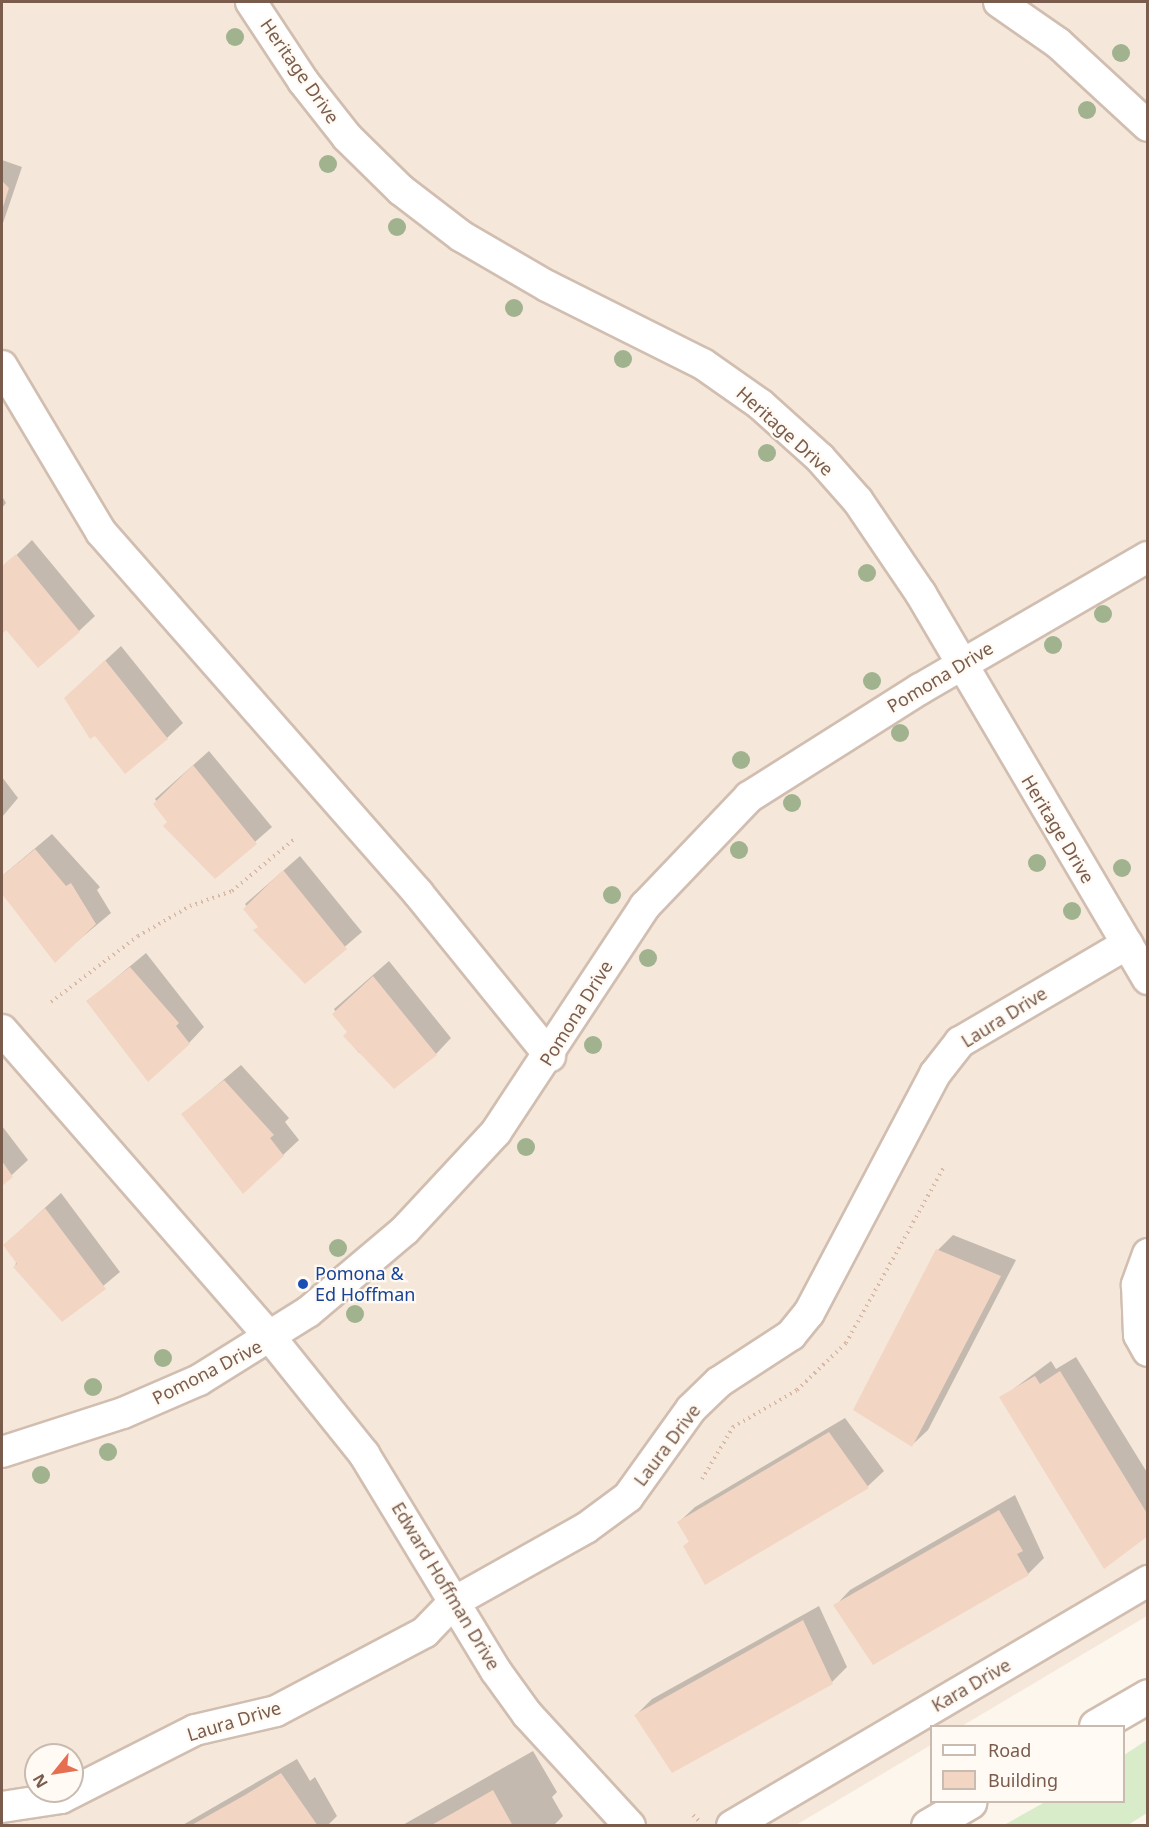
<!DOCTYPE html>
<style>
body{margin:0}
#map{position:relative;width:1149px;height:1827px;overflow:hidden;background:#fdf6ec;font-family:"Noto Sans",sans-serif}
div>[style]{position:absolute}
.residential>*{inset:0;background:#f5e8da}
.green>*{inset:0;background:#d8ecc9}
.shadow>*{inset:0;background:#0003}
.building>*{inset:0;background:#f3d5c3}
.path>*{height:4px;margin-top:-2px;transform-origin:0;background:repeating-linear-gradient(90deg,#d9b8a5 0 1.5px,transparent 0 6px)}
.roads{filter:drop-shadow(2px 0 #d1beb0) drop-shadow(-2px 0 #d1beb0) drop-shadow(0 2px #d1beb0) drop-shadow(0 -2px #d1beb0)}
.minor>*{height:30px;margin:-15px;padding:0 15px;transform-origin:15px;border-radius:15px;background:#fff}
.secondary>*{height:33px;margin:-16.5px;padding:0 16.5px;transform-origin:16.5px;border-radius:16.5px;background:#fff}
.trees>*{width:18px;height:18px;margin:-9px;border-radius:50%;background:#a0b28e}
.dots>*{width:16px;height:16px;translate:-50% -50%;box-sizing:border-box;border:3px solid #fffaf3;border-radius:50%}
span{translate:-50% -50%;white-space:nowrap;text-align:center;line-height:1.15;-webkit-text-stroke:4.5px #fffaf3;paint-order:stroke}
.street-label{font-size:18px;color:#7a5c4d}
.transit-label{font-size:18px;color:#164399}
.left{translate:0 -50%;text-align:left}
.frame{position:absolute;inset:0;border:3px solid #7a5c4d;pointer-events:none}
.legend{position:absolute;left:930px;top:1725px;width:195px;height:78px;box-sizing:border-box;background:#fffaf3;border:2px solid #cabbb1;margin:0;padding:8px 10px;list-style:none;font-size:18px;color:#7a5c4d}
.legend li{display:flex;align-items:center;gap:12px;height:30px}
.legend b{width:30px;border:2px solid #cabbb1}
.north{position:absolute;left:24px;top:1743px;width:60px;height:60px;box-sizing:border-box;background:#fffaf3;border:2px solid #cabbb1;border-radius:50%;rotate:240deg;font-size:16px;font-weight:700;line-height:24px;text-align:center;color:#7a5c4d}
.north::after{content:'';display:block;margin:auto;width:21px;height:27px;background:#e76f51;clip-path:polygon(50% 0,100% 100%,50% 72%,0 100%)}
</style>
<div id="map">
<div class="residential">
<i style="clip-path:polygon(evenodd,2px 2px,1147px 2px,1147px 1616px,962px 1726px,932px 1726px,931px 1745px,796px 1825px,2px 1826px,2px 2px,36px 1755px,72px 1755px,72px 1791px,36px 1791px,36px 1755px)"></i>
</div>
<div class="green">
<i style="clip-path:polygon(1147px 1740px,1147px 1813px,1128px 1825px,1004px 1825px,1045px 1802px,1124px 1802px,1124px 1755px)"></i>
</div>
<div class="shadow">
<i style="clip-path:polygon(2px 160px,22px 167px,2px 226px)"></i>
<i style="clip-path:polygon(2px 496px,6px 503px,2px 508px)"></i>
<i style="clip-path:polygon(32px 540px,95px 616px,79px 631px,2px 630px,2px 569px)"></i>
<i style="clip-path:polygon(121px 646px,183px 723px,167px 738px,81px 683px)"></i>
<i style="clip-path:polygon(209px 751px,272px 827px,215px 877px,155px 799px)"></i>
<i style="clip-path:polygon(2px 777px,18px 798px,2px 817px)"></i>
<i style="clip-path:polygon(52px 834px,100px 887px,97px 890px,111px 913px,55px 960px,2px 891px,2px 876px)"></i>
<i style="clip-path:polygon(300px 856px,362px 932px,305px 981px,245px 904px)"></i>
<i style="clip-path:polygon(146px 953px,204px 1027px,189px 1043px,88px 1001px)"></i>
<i style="clip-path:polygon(389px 961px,451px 1038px,436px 1054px,359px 1053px,345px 1036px,349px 1032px,334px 1009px)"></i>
<i style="clip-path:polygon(241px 1065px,289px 1118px,285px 1122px,299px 1140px,283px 1155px,183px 1114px)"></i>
<i style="clip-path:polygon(2px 1126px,28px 1160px,2px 1184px)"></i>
<i style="clip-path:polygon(61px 1193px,120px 1272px,62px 1320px,15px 1267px,24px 1227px)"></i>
<i style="clip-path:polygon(953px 1235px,1016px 1260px,928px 1430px,912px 1445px,938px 1250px)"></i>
<i style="clip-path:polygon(1076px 1357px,1148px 1474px,1148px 1535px,1001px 1398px,1051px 1361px,1056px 1369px)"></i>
<i style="clip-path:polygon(845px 1418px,884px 1471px,868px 1486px,706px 1583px,684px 1546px,690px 1541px,679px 1522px,695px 1507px)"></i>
<i style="clip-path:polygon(1015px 1495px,1044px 1558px,1028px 1574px,873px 1663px,835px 1606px,850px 1590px)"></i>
<i style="clip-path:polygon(819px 1606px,847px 1667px,832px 1682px,636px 1715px,652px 1699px)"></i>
<i style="clip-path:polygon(533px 1751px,557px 1792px,552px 1797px,563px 1816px,553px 1826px,401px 1826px)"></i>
<i style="clip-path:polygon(297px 1759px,310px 1781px,315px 1777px,337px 1816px,327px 1826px,181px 1826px)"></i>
</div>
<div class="building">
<i style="clip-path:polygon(2px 181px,9px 188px,2px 210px)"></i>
<i style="clip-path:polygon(16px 554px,80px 632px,38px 668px,6px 630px,2px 634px,2px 566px)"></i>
<i style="clip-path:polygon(105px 660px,168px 739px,125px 774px,95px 736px,90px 739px,64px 698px)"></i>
<i style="clip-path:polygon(193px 765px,257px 844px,215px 879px,163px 826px,167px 822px,153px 804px)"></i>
<i style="clip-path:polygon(35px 849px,66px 886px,71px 883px,96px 924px,55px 963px,2px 894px,2px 876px)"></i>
<i style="clip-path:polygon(283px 870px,347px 949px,305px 984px,253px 930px,258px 927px,243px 909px)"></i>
<i style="clip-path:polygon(130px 967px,179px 1023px,176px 1026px,190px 1044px,148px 1082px,86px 1001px)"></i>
<i style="clip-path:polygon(373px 976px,437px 1055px,394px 1089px,343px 1036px,347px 1032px,332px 1014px)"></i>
<i style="clip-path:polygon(224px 1080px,274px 1135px,270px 1138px,284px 1156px,243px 1194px,181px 1114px)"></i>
<i style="clip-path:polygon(2px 1161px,13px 1177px,2px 1186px)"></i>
<i style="clip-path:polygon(45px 1208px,106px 1289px,62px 1322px,13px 1267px,17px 1264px,3px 1245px)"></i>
<i style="clip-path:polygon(936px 1249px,1001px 1276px,912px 1447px,853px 1410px)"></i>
<i style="clip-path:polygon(1060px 1371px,1148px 1515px,1148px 1536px,1104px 1569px,999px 1397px,1035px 1376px,1040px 1384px)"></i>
<i style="clip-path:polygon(829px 1432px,869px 1488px,705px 1585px,683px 1546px,689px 1542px,677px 1522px)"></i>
<i style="clip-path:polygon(999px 1510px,1023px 1551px,1017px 1554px,1029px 1575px,873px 1665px,833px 1605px)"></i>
<i style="clip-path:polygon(803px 1620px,833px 1684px,672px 1773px,634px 1715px)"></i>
<i style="clip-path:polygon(281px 1773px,318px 1826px,190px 1826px,245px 1795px)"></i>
<i style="clip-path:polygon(493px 1790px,513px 1826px,430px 1826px,453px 1813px)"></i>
</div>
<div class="path">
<i style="left:51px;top:1002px;width:109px;rotate:-37.2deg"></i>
<i style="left:138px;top:936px;width:60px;rotate:-30deg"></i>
<i style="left:190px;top:906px;width:45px;rotate:-19.7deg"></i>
<i style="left:232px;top:891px;width:80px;rotate:-39.9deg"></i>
<i style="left:702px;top:1479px;width:61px;rotate:-59.2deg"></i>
<i style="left:733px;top:1427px;width:74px;rotate:-30deg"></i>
<i style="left:797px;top:1390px;width:68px;rotate:-43.8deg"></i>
<i style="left:846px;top:1343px;width:204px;rotate:-60.9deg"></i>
<i style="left:693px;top:1815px;width:11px;rotate:45deg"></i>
</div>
<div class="roads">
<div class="minor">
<i style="left:251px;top:2px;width:95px;rotate:56.6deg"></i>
<i style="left:303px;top:81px;width:71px;rotate:51.8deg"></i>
<i style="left:347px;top:137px;width:76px;rotate:44.5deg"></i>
<i style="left:401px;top:190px;width:76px;rotate:37.5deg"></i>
<i style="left:461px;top:236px;width:99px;rotate:30.2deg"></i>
<i style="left:547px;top:286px;width:174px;rotate:26.6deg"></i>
<i style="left:703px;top:364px;width:70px;rotate:35.1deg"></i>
<i style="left:760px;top:404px;width:81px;rotate:42deg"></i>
<i style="left:820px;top:458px;width:57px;rotate:48.5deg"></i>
<i style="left:858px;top:501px;width:112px;rotate:55.9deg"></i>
<i style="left:921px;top:594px;width:447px;rotate:59.5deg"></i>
<i style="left:999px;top:2px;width:72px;rotate:34.8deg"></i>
<i style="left:1058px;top:43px;width:122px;rotate:42.7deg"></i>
<i style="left:2px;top:366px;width:193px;rotate:59.2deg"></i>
<i style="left:101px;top:532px;width:480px;rotate:48.7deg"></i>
<i style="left:418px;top:893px;width:210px;rotate:51deg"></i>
<i style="left:2px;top:1030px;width:409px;rotate:48.9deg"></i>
<i style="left:271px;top:1338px;width:149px;rotate:51.3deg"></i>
<i style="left:364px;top:1454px;width:254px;rotate:58.7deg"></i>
<i style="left:496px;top:1671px;width:53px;rotate:54.2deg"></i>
<i style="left:527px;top:1714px;width:152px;rotate:47.4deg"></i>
<i style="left:1148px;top:1254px;width:33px;rotate:110deg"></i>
<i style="left:1137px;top:1285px;width:50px;rotate:87.7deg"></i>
<i style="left:1139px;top:1335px;width:18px;rotate:61deg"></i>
<i style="left:2px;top:1452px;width:127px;rotate:-17.9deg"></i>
<i style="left:123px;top:1413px;width:83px;rotate:-23.5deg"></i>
<i style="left:199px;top:1380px;width:128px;rotate:-32deg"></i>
<i style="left:308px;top:1312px;width:127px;rotate:-40.2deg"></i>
<i style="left:405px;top:1230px;width:134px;rotate:-47.1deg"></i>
<i style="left:496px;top:1132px;width:271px;rotate:-56.6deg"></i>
<i style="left:645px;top:906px;width:151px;rotate:-46.3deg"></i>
<i style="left:749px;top:797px;width:202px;rotate:-32.3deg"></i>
<i style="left:920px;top:689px;width:263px;rotate:-30.1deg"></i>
<i style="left:2px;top:1807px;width:60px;rotate:-8.7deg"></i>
<i style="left:61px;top:1798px;width:150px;rotate:-26.9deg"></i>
<i style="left:195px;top:1730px;width:83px;rotate:-13.2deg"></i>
<i style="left:276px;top:1711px;width:169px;rotate:-27.9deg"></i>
<i style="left:425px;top:1632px;width:42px;rotate:-46deg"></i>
<i style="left:454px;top:1602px;width:151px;rotate:-29.3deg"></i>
<i style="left:586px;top:1528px;width:52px;rotate:-36.4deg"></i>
<i style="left:628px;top:1497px;width:108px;rotate:-54.4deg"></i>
<i style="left:691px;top:1409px;width:39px;rotate:-44deg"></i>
<i style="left:719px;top:1382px;width:86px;rotate:-33.1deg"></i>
<i style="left:791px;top:1335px;width:28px;rotate:-51deg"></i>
<i style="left:809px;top:1313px;width:270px;rotate:-62.2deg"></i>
<i style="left:935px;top:1074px;width:41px;rotate:-52deg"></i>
<i style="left:960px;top:1042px;width:194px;rotate:-30.4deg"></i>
<i style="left:732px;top:1826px;width:483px;rotate:-30.5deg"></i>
</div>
<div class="secondary">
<i style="left:1096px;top:1726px;width:60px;rotate:-30deg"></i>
<i style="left:928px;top:1826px;width:48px;rotate:-30.3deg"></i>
</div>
</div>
<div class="trees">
<i style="left:235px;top:37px"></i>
<i style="left:1121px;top:53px"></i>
<i style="left:1087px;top:110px"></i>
<i style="left:328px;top:164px"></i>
<i style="left:397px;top:227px"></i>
<i style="left:514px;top:308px"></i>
<i style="left:623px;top:359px"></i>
<i style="left:767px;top:453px"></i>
<i style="left:867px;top:573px"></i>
<i style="left:1103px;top:614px"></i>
<i style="left:1053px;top:645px"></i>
<i style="left:872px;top:681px"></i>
<i style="left:900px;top:733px"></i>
<i style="left:741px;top:760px"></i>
<i style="left:792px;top:803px"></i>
<i style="left:739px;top:850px"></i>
<i style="left:1037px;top:863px"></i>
<i style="left:1122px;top:868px"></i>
<i style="left:612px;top:895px"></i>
<i style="left:1072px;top:911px"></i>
<i style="left:648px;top:958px"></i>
<i style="left:593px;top:1045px"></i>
<i style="left:526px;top:1147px"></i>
<i style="left:338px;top:1248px"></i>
<i style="left:355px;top:1314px"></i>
<i style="left:163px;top:1358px"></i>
<i style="left:93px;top:1387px"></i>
<i style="left:108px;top:1452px"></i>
<i style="left:41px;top:1475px"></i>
</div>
<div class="dots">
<i style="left:303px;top:1284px;background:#1a4fb4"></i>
</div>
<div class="street-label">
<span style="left:300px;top:71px;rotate:55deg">Heritage Drive</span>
<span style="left:785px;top:431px;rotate:42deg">Heritage Drive</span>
<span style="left:940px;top:677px;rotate:-31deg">Pomona Drive</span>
<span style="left:1058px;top:829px;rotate:59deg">Heritage Drive</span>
<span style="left:576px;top:1013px;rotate:-58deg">Pomona Drive</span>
<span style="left:1004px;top:1017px;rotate:-32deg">Laura Drive</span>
<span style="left:207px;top:1372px;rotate:-27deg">Pomona Drive</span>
<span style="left:667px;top:1445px;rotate:-53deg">Laura Drive</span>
<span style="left:446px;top:1586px;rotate:59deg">Edward Hoffman Drive</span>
<span style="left:971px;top:1685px;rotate:-30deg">Kara Drive</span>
<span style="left:234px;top:1721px;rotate:-17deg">Laura Drive</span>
</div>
<div class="transit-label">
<span class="left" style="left:315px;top:1284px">Pomona &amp;<br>Ed Hoffman</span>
</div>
<div class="frame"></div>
<ul class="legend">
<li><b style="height:8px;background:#fff"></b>Road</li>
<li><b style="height:16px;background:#f3d5c3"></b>Building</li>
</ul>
<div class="north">N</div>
</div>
